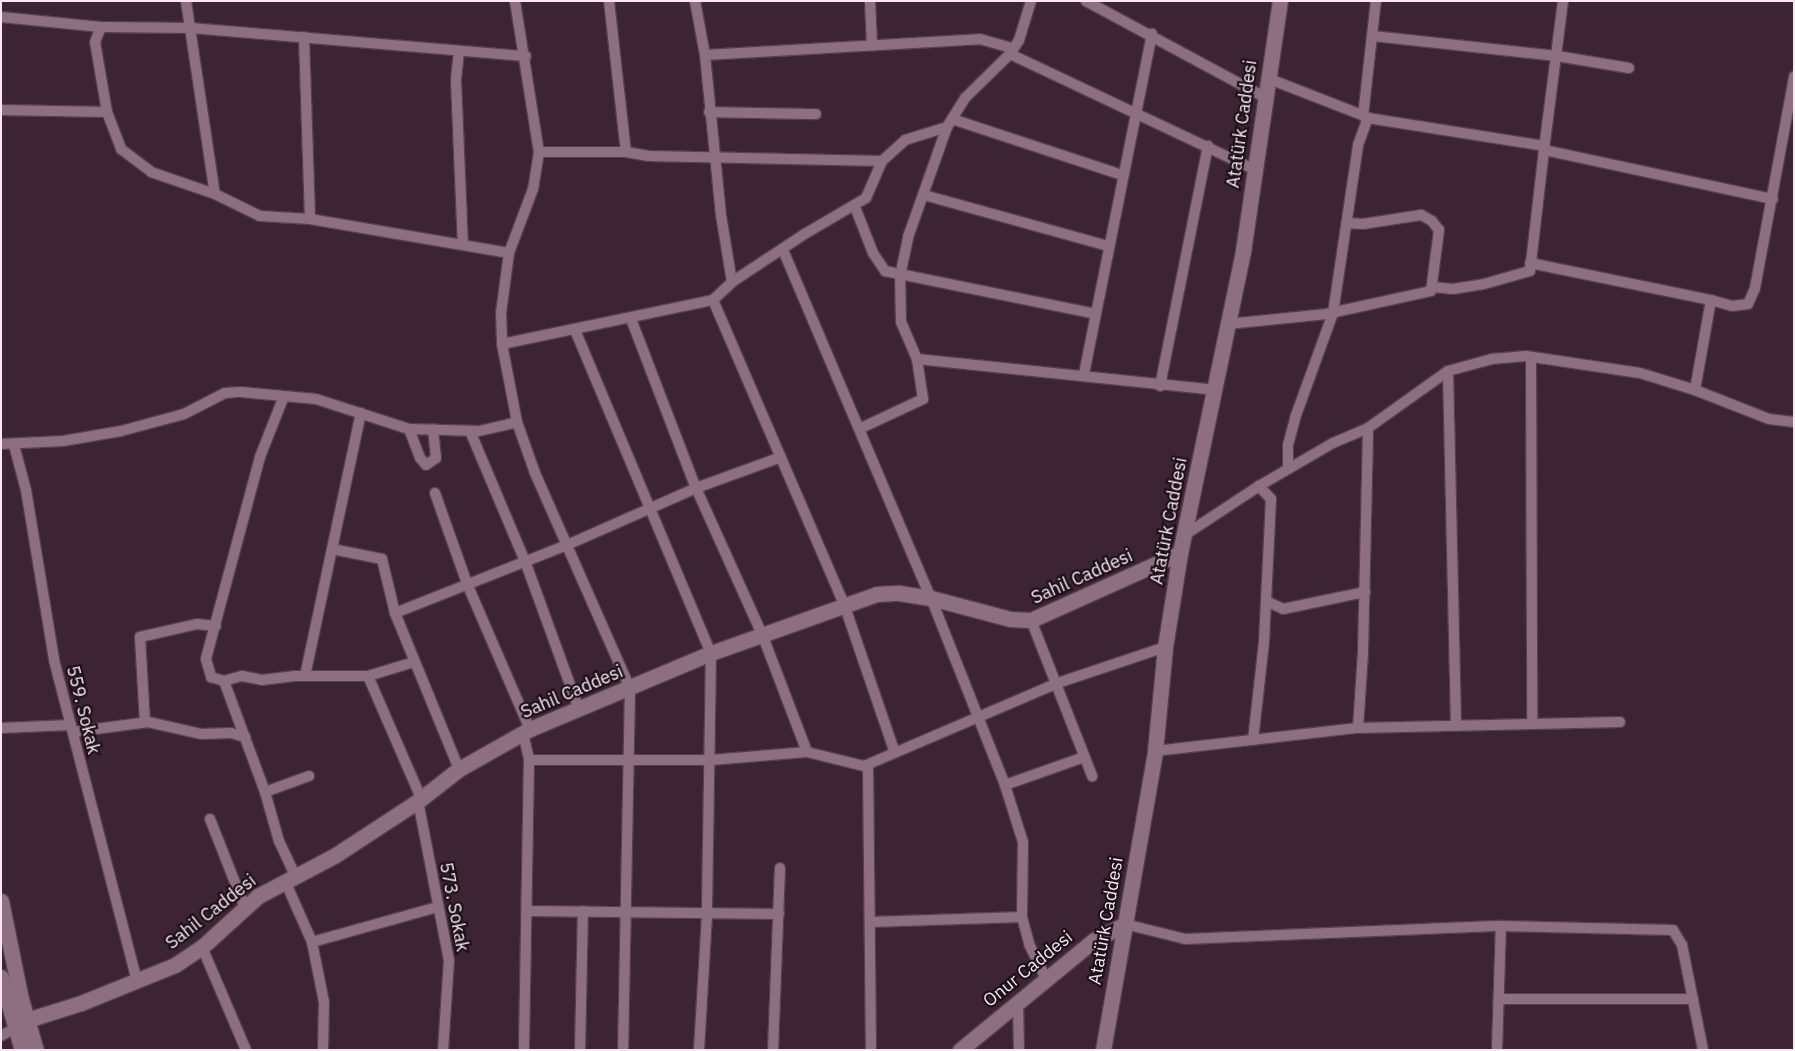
<!DOCTYPE html>
<meta charset="utf-8">
<style>
body{margin:0}
#map{position:relative;width:1795px;height:1051px;overflow:hidden;background:#3d2434;font-family:"IBM Plex Sans",sans-serif}
div>[style]{position:absolute}
.roads{filter:drop-shadow(1px 0 #56414e) drop-shadow(-1px 0 #56414e) drop-shadow(0 1px #56414e) drop-shadow(0 -1px #56414e)}
.street>*{height:10px;margin:-5px;padding:0 5px;transform-origin:5px;border-radius:5px;background:#8d6f81}
.secondary>*{height:15px;margin:-7.5px;padding:0 7.5px;transform-origin:7.5px;border-radius:7.5px;background:#8d6f81}
span{translate:-50% -50%;white-space:nowrap;text-align:center;line-height:1.15;-webkit-text-stroke:4.5px #1d1118;paint-order:stroke}
.street-label{font-size:18px;color:#f9e7f1}
.frame{position:absolute;inset:0;border:2px solid #f9e7f1;pointer-events:none}
</style>
<div id="map">
<div class="roads">
<div class="street">
<i style="left:186px;top:1px;width:195px;rotate:81.5deg"></i>
<i style="left:215px;top:194px;width:50px;rotate:26.1deg"></i>
<i style="left:260px;top:216px;width:50px;rotate:3.4deg"></i>
<i style="left:310px;top:219px;width:202px;rotate:9.7deg"></i>
<i style="left:515px;top:1px;width:153px;rotate:81deg"></i>
<i style="left:539px;top:152px;width:37px;rotate:99deg"></i>
<i style="left:533px;top:189px;width:68px;rotate:110.6deg"></i>
<i style="left:509px;top:253px;width:61px;rotate:97.6deg"></i>
<i style="left:501px;top:313px;width:31px;rotate:88deg"></i>
<i style="left:502px;top:344px;width:79px;rotate:79.1deg"></i>
<i style="left:517px;top:422px;width:54px;rotate:70.6deg"></i>
<i style="left:535px;top:473px;width:235px;rotate:66.2deg"></i>
<i style="left:630px;top:688px;width:362px;rotate:91.1deg"></i>
<i style="left:609px;top:1px;width:152px;rotate:83.6deg"></i>
<i style="left:626px;top:152px;width:23px;rotate:10deg"></i>
<i style="left:649px;top:156px;width:233px;rotate:1.2deg"></i>
<i style="left:695px;top:1px;width:55px;rotate:79.5deg"></i>
<i style="left:705px;top:55px;width:161px;rotate:84.3deg"></i>
<i style="left:721px;top:215px;width:68px;rotate:80.7deg"></i>
<i style="left:870px;top:1px;width:44px;rotate:87.4deg"></i>
<i style="left:1086px;top:1px;width:202px;rotate:28.3deg"></i>
<i style="left:1563px;top:1px;width:150px;rotate:97.3deg"></i>
<i style="left:1544px;top:150px;width:234px;rotate:12.1deg"></i>
<i style="left:1px;top:17px;width:100px;rotate:5.7deg"></i>
<i style="left:1373px;top:36px;width:185px;rotate:6.2deg"></i>
<i style="left:1557px;top:56px;width:73px;rotate:9.5deg"></i>
<i style="left:304px;top:37px;width:182px;rotate:88.1deg"></i>
<i style="left:459px;top:51px;width:29px;rotate:96deg"></i>
<i style="left:456px;top:80px;width:165px;rotate:87.6deg"></i>
<i style="left:1010px;top:54px;width:271px;rotate:25.3deg"></i>
<i style="left:705px;top:55px;width:275px;rotate:-3.3deg"></i>
<i style="left:980px;top:39px;width:35px;rotate:16deg"></i>
<i style="left:1267px;top:78px;width:107px;rotate:21.3deg"></i>
<i style="left:1px;top:110px;width:106px;rotate:1.1deg"></i>
<i style="left:107px;top:112px;width:71px;rotate:-99.7deg"></i>
<i style="left:95px;top:42px;width:16px;rotate:-68deg"></i>
<i style="left:101px;top:27px;width:89px;rotate:0.6deg"></i>
<i style="left:190px;top:28px;width:337px;rotate:4.8deg"></i>
<i style="left:107px;top:112px;width:40px;rotate:69deg"></i>
<i style="left:121px;top:149px;width:38px;rotate:37deg"></i>
<i style="left:151px;top:172px;width:68px;rotate:19deg"></i>
<i style="left:709px;top:112px;width:107px;rotate:1.1deg"></i>
<i style="left:1363px;top:116px;width:116px;rotate:-83.6deg"></i>
<i style="left:952px;top:119px;width:179px;rotate:18.2deg"></i>
<i style="left:539px;top:152px;width:87px"></i>
<i style="left:924px;top:195px;width:191px;rotate:15.5deg"></i>
<i style="left:855px;top:207px;width:49px;rotate:68.6deg"></i>
<i style="left:873px;top:253px;width:22px;rotate:56deg"></i>
<i style="left:885px;top:271px;width:215px;rotate:11.5deg"></i>
<i style="left:783px;top:250px;width:378px;rotate:67deg"></i>
<i style="left:931px;top:598px;width:201px;rotate:68.4deg"></i>
<i style="left:1005px;top:785px;width:60px;rotate:72.5deg"></i>
<i style="left:1023px;top:842px;width:75px;rotate:90.8deg"></i>
<i style="left:1022px;top:917px;width:28px;rotate:75deg"></i>
<i style="left:1029px;top:944px;width:39px;rotate:64deg"></i>
<i style="left:1530px;top:263px;width:185px;rotate:11.6deg"></i>
<i style="left:1711px;top:300px;width:91px;rotate:100.1deg"></i>
<i style="left:1433px;top:287px;width:20px;rotate:6deg"></i>
<i style="left:1453px;top:289px;width:31px;rotate:-9deg"></i>
<i style="left:1484px;top:284px;width:48px;rotate:-15.8deg"></i>
<i style="left:1530px;top:271px;width:122px;rotate:-83.4deg"></i>
<i style="left:713px;top:300px;width:334px;rotate:66.7deg"></i>
<i style="left:845px;top:607px;width:154px;rotate:71.1deg"></i>
<i style="left:1711px;top:300px;width:22px;rotate:16deg"></i>
<i style="left:1732px;top:306px;width:16px;rotate:-7deg"></i>
<i style="left:1748px;top:304px;width:17px;rotate:-66deg"></i>
<i style="left:1755px;top:288px;width:215px;rotate:-79.5deg"></i>
<i style="left:631px;top:319px;width:181px;rotate:69deg"></i>
<i style="left:696px;top:488px;width:160px;rotate:65.7deg"></i>
<i style="left:762px;top:634px;width:126px;rotate:69.1deg"></i>
<i style="left:1228px;top:324px;width:99px;rotate:-5.8deg"></i>
<i style="left:1326px;top:314px;width:107px;rotate:-12.4deg"></i>
<i style="left:1431px;top:291px;width:62px;rotate:-82.5deg"></i>
<i style="left:1439px;top:230px;width:11px;rotate:-128deg"></i>
<i style="left:1432px;top:221px;width:13px;rotate:-151deg"></i>
<i style="left:1421px;top:215px;width:59px;rotate:171.2deg"></i>
<i style="left:1363px;top:224px;width:15px;rotate:-176deg"></i>
<i style="left:575px;top:330px;width:350px;rotate:67.2deg"></i>
<i style="left:711px;top:653px;width:262px;rotate:90.9deg"></i>
<i style="left:707px;top:915px;width:135px;rotate:93.4deg"></i>
<i style="left:502px;top:344px;width:216px;rotate:-11.8deg"></i>
<i style="left:713px;top:300px;width:26px;rotate:-43deg"></i>
<i style="left:732px;top:282px;width:85px;rotate:-33.5deg"></i>
<i style="left:803px;top:235px;width:73px;rotate:-30.4deg"></i>
<i style="left:866px;top:198px;width:40px;rotate:-66.6deg"></i>
<i style="left:882px;top:161px;width:31px;rotate:-42deg"></i>
<i style="left:905px;top:140px;width:44px;rotate:-17.2deg"></i>
<i style="left:1531px;top:357px;width:366px;rotate:89.8deg"></i>
<i style="left:917px;top:359px;width:301px;rotate:5.9deg"></i>
<i style="left:1448px;top:371px;width:355px;rotate:88.7deg"></i>
<i style="left:1084px;top:374px;width:347px;rotate:-78.7deg"></i>
<i style="left:1160px;top:386px;width:245px;rotate:-78.7deg"></i>
<i style="left:284px;top:396px;width:66px;rotate:111.5deg"></i>
<i style="left:260px;top:457px;width:209px;rotate:105deg"></i>
<i style="left:206px;top:659px;width:19px;rotate:74deg"></i>
<i style="left:211px;top:677px;width:14px;rotate:17deg"></i>
<i style="left:224px;top:681px;width:19px;rotate:-16deg"></i>
<i style="left:242px;top:676px;width:20px;rotate:11deg"></i>
<i style="left:262px;top:680px;width:33px;rotate:-7deg"></i>
<i style="left:295px;top:676px;width:73px"></i>
<i style="left:368px;top:676px;width:48px;rotate:-16.9deg"></i>
<i style="left:409px;top:429px;width:31px;rotate:69deg"></i>
<i style="left:420px;top:458px;width:9px;rotate:49deg"></i>
<i style="left:426px;top:465px;width:12px;rotate:-35deg"></i>
<i style="left:436px;top:458px;width:29px;rotate:-96deg"></i>
<i style="left:859px;top:429px;width:71px;rotate:-25.1deg"></i>
<i style="left:923px;top:399px;width:40px;rotate:-98.5deg"></i>
<i style="left:917px;top:359px;width:40px;rotate:-113.4deg"></i>
<i style="left:901px;top:322px;width:46px;rotate:-91.2deg"></i>
<i style="left:900px;top:276px;width:40px;rotate:-78deg"></i>
<i style="left:908px;top:237px;width:117px;rotate:-70.5deg"></i>
<i style="left:947px;top:127px;width:34px;rotate:-58deg"></i>
<i style="left:965px;top:98px;width:63px;rotate:-44.4deg"></i>
<i style="left:1010px;top:54px;width:17px;rotate:-57deg"></i>
<i style="left:1019px;top:40px;width:41px;rotate:-72.9deg"></i>
<i style="left:470px;top:431px;width:141px;rotate:67.1deg"></i>
<i style="left:525px;top:561px;width:158px;rotate:70deg"></i>
<i style="left:1px;top:444px;width:62px;rotate:-2.8deg"></i>
<i style="left:63px;top:441px;width:59px;rotate:-9.8deg"></i>
<i style="left:121px;top:431px;width:65px;rotate:-15.1deg"></i>
<i style="left:184px;top:414px;width:46px;rotate:-27.1deg"></i>
<i style="left:225px;top:393px;width:16px;rotate:-4deg"></i>
<i style="left:241px;top:392px;width:75px;rotate:5.3deg"></i>
<i style="left:316px;top:399px;width:98px;rotate:17.9deg"></i>
<i style="left:409px;top:429px;width:70px;rotate:1.6deg"></i>
<i style="left:479px;top:431px;width:39px;rotate:-13deg"></i>
<i style="left:14px;top:445px;width:47px;rotate:75.1deg"></i>
<i style="left:26px;top:490px;width:172px;rotate:80.6deg"></i>
<i style="left:54px;top:660px;width:331px;rotate:75.5deg"></i>
<i style="left:1288px;top:469px;width:24px;rotate:-90deg"></i>
<i style="left:1288px;top:445px;width:28px;rotate:-75deg"></i>
<i style="left:1295px;top:418px;width:112px;rotate:-70.1deg"></i>
<i style="left:1333px;top:313px;width:170px;rotate:-81.5deg"></i>
<i style="left:1358px;top:145px;width:29px;rotate:-70deg"></i>
<i style="left:1368px;top:118px;width:178px;rotate:9deg"></i>
<i style="left:435px;top:493px;width:99px;rotate:70.5deg"></i>
<i style="left:468px;top:586px;width:156px;rotate:66.6deg"></i>
<i style="left:1183px;top:536px;width:91px;rotate:-33.3deg"></i>
<i style="left:1259px;top:486px;width:86px;rotate:-30.2deg"></i>
<i style="left:1333px;top:443px;width:38px;rotate:-23deg"></i>
<i style="left:1368px;top:428px;width:98px;rotate:-35.5deg"></i>
<i style="left:1448px;top:371px;width:46px;rotate:-15.3deg"></i>
<i style="left:1492px;top:359px;width:34px;rotate:-5deg"></i>
<i style="left:1526px;top:356px;width:115px;rotate:8.5deg"></i>
<i style="left:1640px;top:373px;width:58px;rotate:17.2deg"></i>
<i style="left:1695px;top:390px;width:79px;rotate:21.4deg"></i>
<i style="left:1769px;top:419px;width:25px;rotate:7deg"></i>
<i style="left:332px;top:549px;width:51px;rotate:11.3deg"></i>
<i style="left:382px;top:559px;width:56px;rotate:76.5deg"></i>
<i style="left:395px;top:613px;width:169px;rotate:67.7deg"></i>
<i style="left:1266px;top:601px;width:19px;rotate:25deg"></i>
<i style="left:1283px;top:609px;width:84px;rotate:-11.7deg"></i>
<i style="left:395px;top:613px;width:185px;rotate:-21.6deg"></i>
<i style="left:567px;top:545px;width:141px;rotate:-23.8deg"></i>
<i style="left:696px;top:488px;width:90px;rotate:-20deg"></i>
<i style="left:1031px;top:620px;width:168px;rotate:68.6deg"></i>
<i style="left:305px;top:676px;width:269px;rotate:-78deg"></i>
<i style="left:368px;top:676px;width:133px;rotate:66.5deg"></i>
<i style="left:224px;top:681px;width:118px;rotate:69.7deg"></i>
<i style="left:265px;top:792px;width:51px;rotate:74.1deg"></i>
<i style="left:279px;top:841px;width:38px;rotate:65deg"></i>
<i style="left:145px;top:722px;width:85px;rotate:-93.4deg"></i>
<i style="left:140px;top:637px;width:58px;rotate:-12.8deg"></i>
<i style="left:197px;top:624px;width:19px;rotate:6deg"></i>
<i style="left:1px;top:728px;width:70px;rotate:-2.5deg"></i>
<i style="left:1358px;top:728px;width:76px;rotate:-86.2deg"></i>
<i style="left:1363px;top:652px;width:224px;rotate:-88.7deg"></i>
<i style="left:73px;top:732px;width:76px;rotate:-7.6deg"></i>
<i style="left:148px;top:722px;width:54px;rotate:12.8deg"></i>
<i style="left:201px;top:734px;width:30px;rotate:-2deg"></i>
<i style="left:231px;top:733px;width:15px;rotate:16deg"></i>
<i style="left:523px;top:733px;width:28px;rotate:77deg"></i>
<i style="left:529px;top:760px;width:290px;rotate:91deg"></i>
<i style="left:1253px;top:740px;width:99px;rotate:-83.6deg"></i>
<i style="left:1264px;top:642px;width:143px;rotate:-87.2deg"></i>
<i style="left:1271px;top:499px;width:18px;rotate:-133deg"></i>
<i style="left:1155px;top:751px;width:204px;rotate:-6.5deg"></i>
<i style="left:1358px;top:728px;width:262px;rotate:-1.3deg"></i>
<i style="left:529px;top:760px;width:182px"></i>
<i style="left:711px;top:760px;width:96px;rotate:-4.8deg"></i>
<i style="left:807px;top:752px;width:59px;rotate:13.8deg"></i>
<i style="left:864px;top:766px;width:208px;rotate:-23.2deg"></i>
<i style="left:1055px;top:684px;width:116px;rotate:-18.6deg"></i>
<i style="left:868px;top:765px;width:285px;rotate:89.4deg"></i>
<i style="left:1005px;top:785px;width:84px;rotate:-19.5deg"></i>
<i style="left:265px;top:792px;width:47px;rotate:-20deg"></i>
<i style="left:418px;top:801px;width:162px;rotate:79deg"></i>
<i style="left:449px;top:960px;width:90px;rotate:93.8deg"></i>
<i style="left:210px;top:819px;width:96px;rotate:68.5deg"></i>
<i style="left:285px;top:881px;width:67px;rotate:66.1deg"></i>
<i style="left:312px;top:942px;width:61px;rotate:78.7deg"></i>
<i style="left:324px;top:1002px;width:48px;rotate:91.2deg"></i>
<i style="left:528px;top:911px;width:251px;rotate:0.7deg"></i>
<i style="left:870px;top:922px;width:152px;rotate:-1.9deg"></i>
<i style="left:1125px;top:924px;width:62px;rotate:14deg"></i>
<i style="left:1185px;top:939px;width:316px;rotate:-2.4deg"></i>
<i style="left:1501px;top:926px;width:172px;rotate:1.3deg"></i>
<i style="left:1673px;top:930px;width:17px;rotate:59deg"></i>
<i style="left:1682px;top:945px;width:107px;rotate:78.7deg"></i>
<i style="left:312px;top:942px;width:130px;rotate:-15.6deg"></i>
<i style="left:202px;top:947px;width:112px;rotate:66.9deg"></i>
<i style="left:1499px;top:999px;width:194px"></i>
<i style="left:1018px;top:1003px;width:47px;rotate:88.8deg"></i>
<i style="left:1px;top:1036px;width:16px;rotate:-30deg"></i>
<i style="left:580px;top:1050px;width:139px;rotate:-88.8deg"></i>
<i style="left:773px;top:1050px;width:182px;rotate:-87.8deg"></i>
<i style="left:1497px;top:1050px;width:124px;rotate:-88.2deg"></i>
</div>
<div class="secondary">
<i style="left:1px;top:901px;width:100px;rotate:78.5deg"></i>
<i style="left:21px;top:999px;width:53px;rotate:73.6deg"></i>
<i style="left:1px;top:977px;width:76px;rotate:74deg"></i>
<i style="left:15px;top:1028px;width:14px;rotate:-34deg"></i>
<i style="left:27px;top:1020px;width:57px;rotate:-17.5deg"></i>
<i style="left:81px;top:1003px;width:101px;rotate:-22deg"></i>
<i style="left:175px;top:965px;width:32px;rotate:-34deg"></i>
<i style="left:202px;top:947px;width:76px;rotate:-42.3deg"></i>
<i style="left:258px;top:896px;width:86px;rotate:-27.8deg"></i>
<i style="left:334px;top:856px;width:100px;rotate:-33.2deg"></i>
<i style="left:418px;top:801px;width:52px;rotate:-38deg"></i>
<i style="left:459px;top:769px;width:81px;rotate:-29.4deg"></i>
<i style="left:530px;top:729px;width:196px;rotate:-22.8deg"></i>
<i style="left:711px;top:653px;width:176px;rotate:-19.6deg"></i>
<i style="left:877px;top:594px;width:22px;rotate:-3deg"></i>
<i style="left:899px;top:593px;width:32px;rotate:9deg"></i>
<i style="left:931px;top:598px;width:82px;rotate:14.9deg"></i>
<i style="left:1010px;top:619px;width:21px;rotate:3deg"></i>
<i style="left:1031px;top:620px;width:163px;rotate:-24.2deg"></i>
<i style="left:960px;top:1050px;width:173px;rotate:-39.4deg"></i>
<i style="left:1094px;top:940px;width:35px;rotate:-27deg"></i>
<i style="left:1103px;top:1050px;width:303px;rotate:-80.1deg"></i>
<i style="left:1155px;top:751px;width:104px;rotate:-84.5deg"></i>
<i style="left:1165px;top:647px;width:95px;rotate:-80.9deg"></i>
<i style="left:1180px;top:553px;width:309px;rotate:-78.2deg"></i>
<i style="left:1243px;top:251px;width:253px;rotate:-81.6deg"></i>
</div>
</div>
<div class="street-label">
<span style="left:1242px;top:124px;rotate:-82deg">Atatürk Caddesi</span>
<span style="left:1169px;top:521px;rotate:-79deg">Atatürk Caddesi</span>
<span style="left:1082px;top:577px;rotate:-24deg">Sahil Caddesi</span>
<span style="left:572px;top:692px;rotate:-23deg">Sahil Caddesi</span>
<span style="left:83px;top:710px;rotate:76deg">559. Sokak</span>
<span style="left:454px;top:907px;rotate:79deg">573. Sokak</span>
<span style="left:211px;top:912px;rotate:-38deg">Sahil Caddesi</span>
<span style="left:1106px;top:921px;rotate:-80deg">Atatürk Caddesi</span>
<span style="left:1028px;top:969px;rotate:-39deg">Onur Caddesi</span>
</div>
<div class="frame"></div>
</div>
